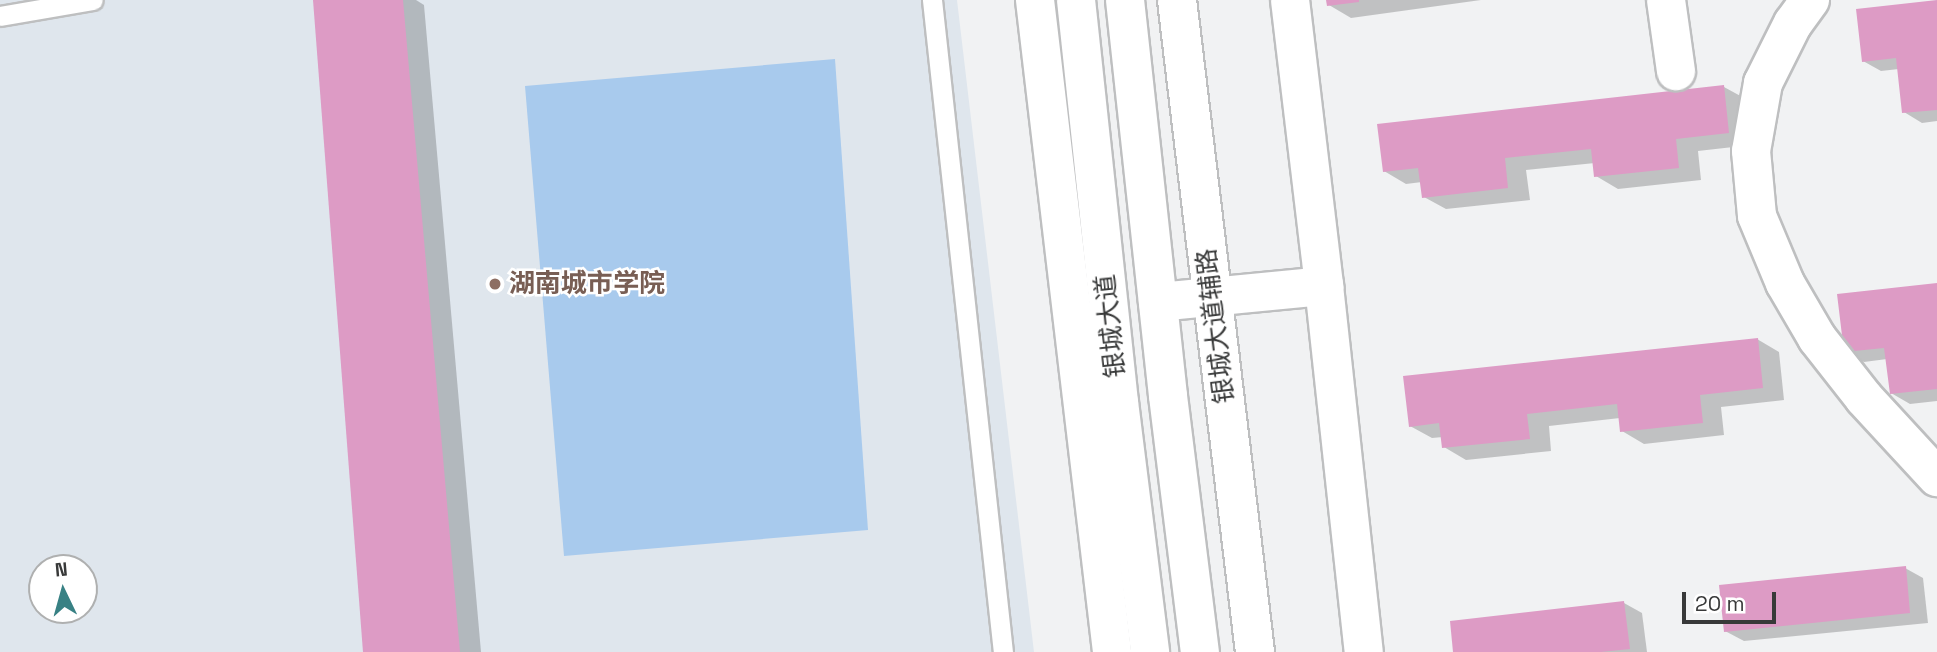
<!DOCTYPE html>
<meta charset="utf-8">
<style>
body{margin:0}
#map{position:relative;width:1937px;height:652px;overflow:hidden;background:#f1f2f3;font-family:"Space Grotesk","Noto Sans SC",sans-serif}
div>[style]{position:absolute}
.built>*{inset:0;background:#dfe6ed}
.green>*{inset:0;background:#a8caed}
.shadow>*{inset:0;background:#0003}
.building>*{inset:0;background:#dd9bc5}
.roads{filter:drop-shadow(2px 0 #bebfc0) drop-shadow(-2px 0 #bebfc0) drop-shadow(0 2px #bebfc0) drop-shadow(0 -2px #bebfc0)}
.service>*{height:19px;margin:-9.5px;padding:0 9.5px;transform-origin:9.5px;border-radius:9.5px;background:#fff}
.minor>*{height:38px;margin:-19px;padding:0 19px;transform-origin:19px;border-radius:19px;background:#fff}
.tertiary>*{height:38px;margin:-19px;padding:0 19px;transform-origin:19px;border-radius:19px;background:#fff}
.primary>*{height:38px;margin:-19px;padding:0 19px;transform-origin:19px;border-radius:19px;background:#fff}
.dots>*{width:19px;height:19px;translate:-50% -50%;box-sizing:border-box;border:4px solid #fff;border-radius:50%}
span{translate:-50% -50%;white-space:nowrap;text-align:center;line-height:1.15;-webkit-text-stroke:5px #fff;paint-order:stroke}
.education-label{font-size:26px;color:#785e54;font-weight:700}
.left{translate:0 -50%;text-align:left}
.street-label{font-size:26px;color:#383939}
.north{position:absolute;left:28px;top:554px;width:70px;height:70px;box-sizing:border-box;background:#fff;border:2px solid #afb0b0;border-radius:50%;rotate:355deg;font-size:19px;font-weight:700;line-height:28px;text-align:center;color:#383939}
.north::after{content:'';display:block;margin:auto;width:24px;height:32px;background:#388184;clip-path:polygon(50% 0,100% 100%,50% 72%,0 100%)}
.scale{position:absolute;left:1682px;top:592px;width:94px;height:32px;box-sizing:border-box;border:4px solid #383939;border-top:0;padding-left:9px;font-size:21px;line-height:24px;white-space:nowrap;color:#383939;-webkit-text-stroke:5px #fff;paint-order:stroke}
</style>
<div id="map">
<div class="built">
<i style="clip-path:polygon(evenodd,0 0,957px 0,1034px 652px,0 652px,0 0,42px 568px,84px 568px,84px 610px,42px 610px,42px 568px)"></i>
</div>
<div class="green">
<i style="clip-path:polygon(835px 59px,868px 530px,564px 556px,525px 86px)"></i>
</div>
<div class="shadow">
<i style="clip-path:polygon(332px 0,416px 0,424px 5px,481px 652px,365px 652px)"></i>
<i style="clip-path:polygon(1328px 0,1481px 0,1351px 18px,1329px 5px)"></i>
<i style="clip-path:polygon(1937px 2px,1937px 121px,1922px 123px,1904px 112px,1899px 69px,1881px 71px,1863px 61px)"></i>
<i style="clip-path:polygon(1724px 87px,1746px 99px,1751px 145px,1698px 151px,1701px 180px,1618px 189px,1596px 176px,1595px 163px,1526px 170px,1530px 200px,1446px 209px,1424px 197px,1422px 182px,1406px 184px,1384px 171px)"></i>
<i style="clip-path:polygon(1937px 284px,1937px 401px,1910px 404px,1891px 393px,1887px 359px,1864px 362px,1845px 351px)"></i>
<i style="clip-path:polygon(1757px 339px,1779px 352px,1784px 400px,1721px 407px,1724px 435px,1644px 444px,1622px 431px,1620px 418px,1549px 426px,1551px 451px,1466px 460px,1444px 447px,1443px 437px,1432px 438px,1410px 426px)"></i>
<i style="clip-path:polygon(1905px 568px,1923px 578px,1928px 623px,1744px 641px,1725px 631px)"></i>
<i style="clip-path:polygon(1624px 603px,1642px 613px,1647px 652px,1455px 652px)"></i>
</div>
<div class="building">
<i style="clip-path:polygon(313px 0,403px 0,460px 652px,363px 652px)"></i>
<i style="clip-path:polygon(1326px 0,1359px 0,1359px 2px,1327px 6px)"></i>
<i style="clip-path:polygon(1937px 0,1937px 110px,1902px 113px,1896px 58px,1862px 62px,1856px 9px)"></i>
<i style="clip-path:polygon(1724px 85px,1729px 133px,1676px 139px,1679px 168px,1594px 177px,1591px 149px,1505px 158px,1508px 188px,1422px 198px,1418px 168px,1383px 172px,1377px 124px)"></i>
<i style="clip-path:polygon(1937px 283px,1937px 389px,1890px 394px,1884px 348px,1844px 352px,1837px 294px)"></i>
<i style="clip-path:polygon(1758px 338px,1763px 388px,1700px 395px,1703px 423px,1620px 432px,1617px 404px,1527px 414px,1530px 439px,1442px 448px,1439px 423px,1409px 427px,1403px 376px)"></i>
<i style="clip-path:polygon(1906px 566px,1910px 613px,1724px 632px,1719px 585px)"></i>
<i style="clip-path:polygon(1624px 601px,1630px 649px,1601px 652px,1453px 652px,1450px 621px)"></i>
</div>
<div class="roads">
<div class="service">
<i style="left:932px;top:0;width:656px;rotate:83.79deg"></i>
<i style="left:0;top:16px;width:94px;rotate:-9.8deg"></i>
</div>
<div class="minor">
<i style="left:1290px;top:0;width:288px;rotate:83.2deg"></i>
<i style="left:1666px;top:0;width:72px;rotate:82deg"></i>
<i style="left:1810px;top:0;width:29px;rotate:126deg"></i>
<i style="left:1793px;top:23px;width:67px;rotate:116.6deg"></i>
<i style="left:1763px;top:83px;width:69px;rotate:100deg"></i>
<i style="left:1751px;top:151px;width:65px;rotate:84.7deg"></i>
<i style="left:1757px;top:216px;width:73px;rotate:67.3deg"></i>
<i style="left:1785px;top:283px;width:64px;rotate:59.8deg"></i>
<i style="left:1817px;top:338px;width:76px;rotate:51.9deg"></i>
<i style="left:1864px;top:398px;width:108px;rotate:47.3deg"></i>
<i style="left:1158px;top:302px;width:167px;rotate:-5.5deg"></i>
<i style="left:1324px;top:286px;width:368px;rotate:83.8deg"></i>
</div>
<div class="tertiary">
<i style="left:1035px;top:0;width:657px;rotate:83.26deg"></i>
<i style="left:1177px;top:0;width:657px;rotate:83.18deg"></i>
</div>
<div class="primary">
<i style="left:1076px;top:0;width:404px;rotate:83.9deg"></i>
<i style="left:1119px;top:402px;width:252px;rotate:82.9deg"></i>
<i style="left:1125px;top:0;width:398px;rotate:83.8deg"></i>
<i style="left:1168px;top:396px;width:258px;rotate:82.9deg"></i>
</div>
</div>
<div class="dots">
<i style="left:495px;top:284px;background:#8d6e63"></i>
</div>
<div class="education-label">
<span class="left" style="left:509px;top:284px">湖南城市学院</span>
</div>
<div class="street-label">
<span style="left:1111px;top:326px;rotate:-96deg">银城大道</span>
<span style="left:1216px;top:326px;rotate:-97deg">银城大道辅路</span>
</div>
<div class="north">N</div>
<div class="scale">20 m</div>
</div>
